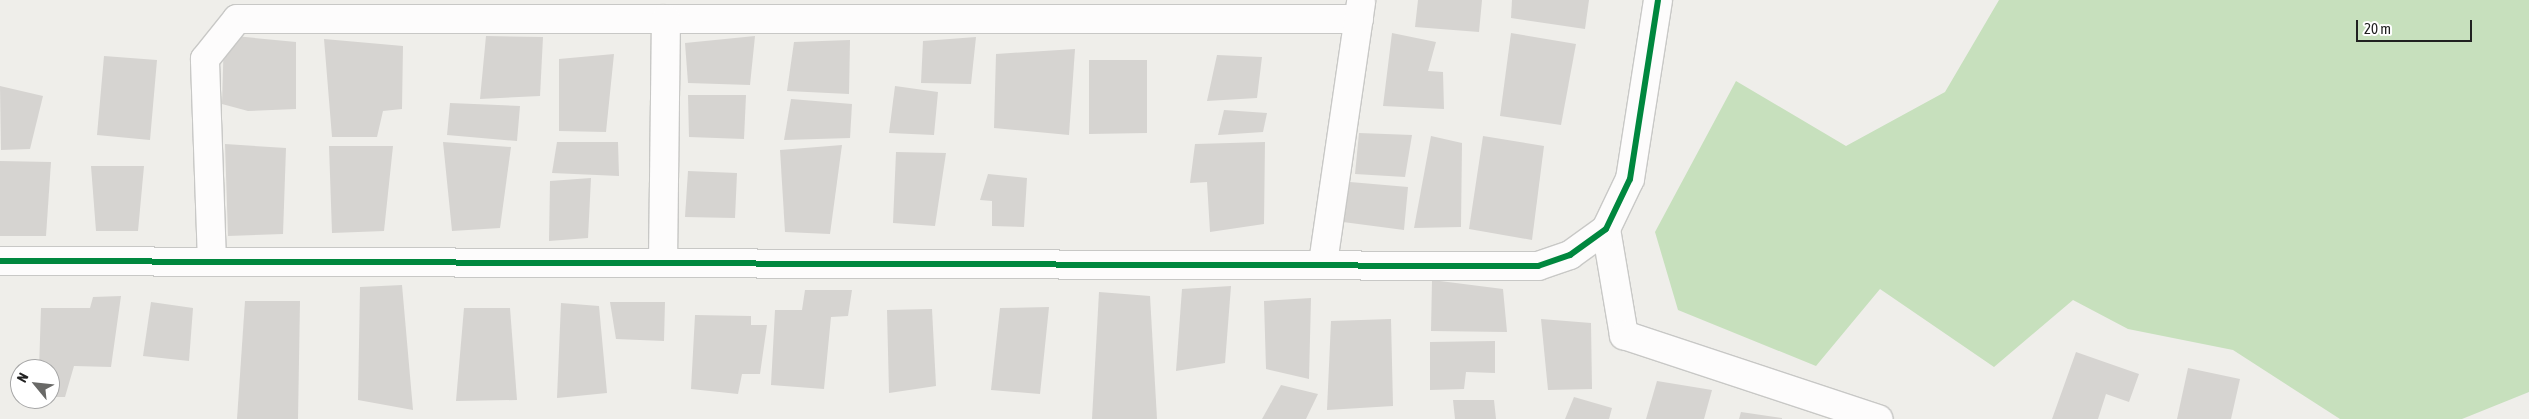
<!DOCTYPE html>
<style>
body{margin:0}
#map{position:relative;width:2529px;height:419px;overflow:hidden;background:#efeeea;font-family:"Asap Condensed",sans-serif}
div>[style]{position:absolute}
.forest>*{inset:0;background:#c7e0bd}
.building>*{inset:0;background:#d6d4d1}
.roads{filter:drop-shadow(1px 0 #c8c8c6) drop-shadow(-1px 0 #c8c8c6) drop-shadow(0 1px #c8c8c6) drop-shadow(0 -1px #c8c8c6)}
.minor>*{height:28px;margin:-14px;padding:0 14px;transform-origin:14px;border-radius:14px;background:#fdfcfc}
.tertiary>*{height:28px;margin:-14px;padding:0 14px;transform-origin:14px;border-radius:14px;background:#fdfcfc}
.cycleway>*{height:6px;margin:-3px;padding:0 3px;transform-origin:3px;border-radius:3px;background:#00873e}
span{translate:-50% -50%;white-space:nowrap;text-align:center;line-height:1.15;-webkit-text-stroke:4px #fff;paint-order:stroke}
.north{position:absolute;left:10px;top:359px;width:50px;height:50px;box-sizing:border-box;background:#fff;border:1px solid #a6a6a6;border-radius:50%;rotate:298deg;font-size:14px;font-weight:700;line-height:20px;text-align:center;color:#212121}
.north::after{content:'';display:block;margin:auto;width:18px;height:22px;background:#696967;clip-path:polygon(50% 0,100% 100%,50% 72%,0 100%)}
.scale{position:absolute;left:2356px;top:20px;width:116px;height:22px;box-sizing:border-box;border:2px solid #212121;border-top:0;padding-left:6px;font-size:15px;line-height:18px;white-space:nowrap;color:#212121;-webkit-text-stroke:4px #fff;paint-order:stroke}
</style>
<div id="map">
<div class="forest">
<i style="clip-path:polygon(1999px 0,2529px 0,2529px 392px,2462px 419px,2340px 419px,2233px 350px,2128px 329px,2073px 300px,1994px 367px,1880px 289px,1816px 366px,1678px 310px,1655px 232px,1736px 81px,1846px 146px,1945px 92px)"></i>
</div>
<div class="building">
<i style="clip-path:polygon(1418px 0,1482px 0,1479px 32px,1415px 27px)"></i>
<i style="clip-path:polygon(1512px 0,1589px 0,1585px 29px,1511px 18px)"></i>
<i style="clip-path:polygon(1392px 33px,1436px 42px,1428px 71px,1443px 72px,1444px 109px,1383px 106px)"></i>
<i style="clip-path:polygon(1511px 33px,1576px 44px,1561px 125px,1500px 116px)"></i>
<i style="clip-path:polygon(224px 35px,296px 42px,296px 109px,248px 111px,222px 104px)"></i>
<i style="clip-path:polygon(486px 36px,543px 37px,540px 96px,480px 99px)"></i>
<i style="clip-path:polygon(755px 36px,750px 85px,688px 83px,685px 43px)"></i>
<i style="clip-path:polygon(976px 37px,971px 84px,921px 83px,923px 41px)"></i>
<i style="clip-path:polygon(324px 39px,403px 46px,402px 109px,383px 111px,377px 137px,332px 137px)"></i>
<i style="clip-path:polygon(850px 40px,849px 94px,787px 91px,794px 42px)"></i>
<i style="clip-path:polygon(1075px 49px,1069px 135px,994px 128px,996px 54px)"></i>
<i style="clip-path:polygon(614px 54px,606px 132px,559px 131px,559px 59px)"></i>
<i style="clip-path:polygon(1217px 55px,1262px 57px,1257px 98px,1207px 101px)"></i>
<i style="clip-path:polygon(104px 56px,157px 60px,150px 140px,97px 135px)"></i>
<i style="clip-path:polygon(1089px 60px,1147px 60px,1147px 133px,1089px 134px)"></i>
<i style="clip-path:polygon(0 86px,43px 96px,30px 149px,1px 150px)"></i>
<i style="clip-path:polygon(895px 86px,938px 92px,934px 135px,889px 133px)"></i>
<i style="clip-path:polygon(688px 95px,746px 95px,744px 139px,689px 137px)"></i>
<i style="clip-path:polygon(791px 99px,852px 104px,850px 138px,784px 140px)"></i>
<i style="clip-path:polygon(450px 103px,520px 106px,517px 141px,447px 135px)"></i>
<i style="clip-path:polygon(1224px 110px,1267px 113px,1263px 132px,1218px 135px)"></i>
<i style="clip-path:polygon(1359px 133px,1412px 135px,1405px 177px,1355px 174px)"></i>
<i style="clip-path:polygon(1431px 136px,1462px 143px,1461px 227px,1414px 228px)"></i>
<i style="clip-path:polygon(1483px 136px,1544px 146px,1532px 240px,1469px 229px)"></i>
<i style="clip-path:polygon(443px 142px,511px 147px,500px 228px,452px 231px)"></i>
<i style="clip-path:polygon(557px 142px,618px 142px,619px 176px,552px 173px)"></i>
<i style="clip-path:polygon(1265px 142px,1264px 224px,1210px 232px,1207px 182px,1190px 183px,1195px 144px)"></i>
<i style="clip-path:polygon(225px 144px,286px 148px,283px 234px,228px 236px)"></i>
<i style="clip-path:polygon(842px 145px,830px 234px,785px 232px,780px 150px)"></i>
<i style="clip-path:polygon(329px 146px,393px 146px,384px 231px,332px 233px)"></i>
<i style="clip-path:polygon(896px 152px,946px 153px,935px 226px,893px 223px)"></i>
<i style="clip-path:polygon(0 161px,51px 162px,46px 236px,0 236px)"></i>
<i style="clip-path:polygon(91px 166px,144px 166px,138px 231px,96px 231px)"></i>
<i style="clip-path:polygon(688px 171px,737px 173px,735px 218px,685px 217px)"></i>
<i style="clip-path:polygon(988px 174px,1027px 178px,1024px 227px,992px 226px,992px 201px,980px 200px)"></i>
<i style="clip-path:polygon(591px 178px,588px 238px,549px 241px,550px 181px)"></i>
<i style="clip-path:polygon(1350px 182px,1408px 187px,1404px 230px,1343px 222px)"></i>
<i style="clip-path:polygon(1432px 280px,1503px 289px,1507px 332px,1431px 331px)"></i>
<i style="clip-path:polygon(402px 285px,413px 410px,358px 400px,360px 287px)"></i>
<i style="clip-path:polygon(1231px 286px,1225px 363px,1176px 371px,1182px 289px)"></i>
<i style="clip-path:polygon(805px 290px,852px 290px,848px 316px,831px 317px,824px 389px,771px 385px,775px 310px,802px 310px)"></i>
<i style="clip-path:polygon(1099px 292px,1150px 296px,1157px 419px,1092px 419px)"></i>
<i style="clip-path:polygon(121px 296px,111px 367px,74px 366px,65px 397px,50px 397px,50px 369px,39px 369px,41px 308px,90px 308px,93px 297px)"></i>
<i style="clip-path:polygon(1311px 298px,1309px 379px,1266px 369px,1264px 301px)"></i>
<i style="clip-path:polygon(245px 301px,300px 301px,298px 419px,237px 419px)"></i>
<i style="clip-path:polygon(151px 302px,193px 308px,189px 361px,143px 356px)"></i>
<i style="clip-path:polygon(610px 302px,665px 302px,664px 341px,616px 339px)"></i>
<i style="clip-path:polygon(561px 303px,599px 306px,607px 393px,557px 398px)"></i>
<i style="clip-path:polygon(1049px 307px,1040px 394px,991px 390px,1000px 308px)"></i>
<i style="clip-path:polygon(464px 308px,510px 308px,517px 400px,456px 401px)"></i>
<i style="clip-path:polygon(932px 309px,936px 386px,889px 393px,887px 310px)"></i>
<i style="clip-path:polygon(695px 315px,751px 316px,751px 325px,767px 325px,760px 374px,742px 374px,738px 394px,691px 389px)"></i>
<i style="clip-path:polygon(1391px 319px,1393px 406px,1327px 410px,1331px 321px)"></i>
<i style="clip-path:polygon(1541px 319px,1591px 323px,1592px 389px,1548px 390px)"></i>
<i style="clip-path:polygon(1495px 341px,1495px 373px,1466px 372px,1464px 389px,1430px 390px,1430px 342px)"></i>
<i style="clip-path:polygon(2076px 352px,2139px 374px,2129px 402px,2106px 394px,2098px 419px,2052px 419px)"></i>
<i style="clip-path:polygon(2188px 368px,2240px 379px,2231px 419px,2177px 419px)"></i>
<i style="clip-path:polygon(1657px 381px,1712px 390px,1704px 419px,1646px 419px)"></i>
<i style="clip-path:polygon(1281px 385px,1318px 394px,1306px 419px,1262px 419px)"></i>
<i style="clip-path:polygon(1574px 397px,1612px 408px,1609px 419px,1565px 419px)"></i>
<i style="clip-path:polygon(1453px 400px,1494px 400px,1496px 419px,1455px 419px)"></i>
<i style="clip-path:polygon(1741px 412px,1782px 418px,1782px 419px,1739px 419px)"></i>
</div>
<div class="roads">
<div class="minor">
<i style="left:1606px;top:229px;width:108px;rotate:80.4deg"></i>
<i style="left:1624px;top:335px;width:268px;rotate:18.3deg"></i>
<i style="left:212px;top:262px;width:203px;rotate:-92deg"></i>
<i style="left:205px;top:59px;width:51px;rotate:-51.3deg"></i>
<i style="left:237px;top:19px;width:1122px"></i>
<i style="left:663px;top:262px;width:243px;rotate:-89.3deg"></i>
<i style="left:1323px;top:263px;width:264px;rotate:-81.7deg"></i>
</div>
<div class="tertiary">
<i style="left:0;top:261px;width:1538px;rotate:0.19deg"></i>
<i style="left:1538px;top:266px;width:34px;rotate:-19deg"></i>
<i style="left:1570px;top:255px;width:44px;rotate:-35.8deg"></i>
<i style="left:1606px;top:229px;width:55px;rotate:-64.4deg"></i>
<i style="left:1630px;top:179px;width:181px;rotate:-81.1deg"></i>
</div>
</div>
<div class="cycleway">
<i style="left:0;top:261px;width:1538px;rotate:0.19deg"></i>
<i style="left:1538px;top:266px;width:34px;rotate:-19deg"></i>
<i style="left:1570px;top:255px;width:44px;rotate:-35.8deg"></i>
<i style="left:1606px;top:229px;width:55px;rotate:-64.4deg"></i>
<i style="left:1630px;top:179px;width:181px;rotate:-81.1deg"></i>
</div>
<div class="north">N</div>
<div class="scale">20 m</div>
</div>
